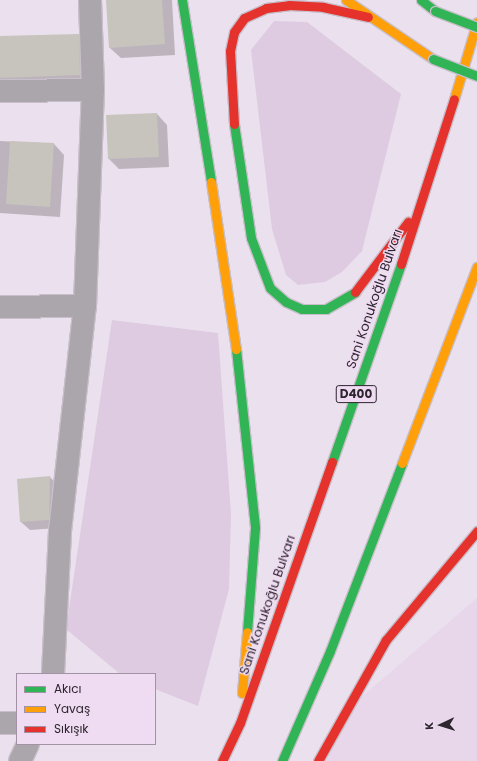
<!DOCTYPE html>
<meta charset="utf-8">
<style>
body{margin:0}
#map{position:relative;width:477px;height:761px;overflow:hidden;background:#ebe0ed;font-family:Poppins,sans-serif}
div>[style]{position:absolute}
.built>*{inset:0;background:#e8d6eb}
.green>*{inset:0;background:#decbe1}
.shadow>*{inset:0;background:#0003}
.building>*{inset:0;background:#c7c3bd}
.roads{filter:drop-shadow(1px 0 #c8bfca) drop-shadow(-1px 0 #c8bfca) drop-shadow(0 1px #c8bfca) drop-shadow(0 -1px #c8bfca)}
.street>*{height:22px;margin:-11px;padding:0 11px;transform-origin:11px;border-radius:11px;background:#aaa6ab}
.fast>*{height:9px;margin:-4.5px;padding:0 4.5px;transform-origin:4.5px;border-radius:4.5px;background:#30b455}
.slow>*{height:9px;margin:-4.5px;padding:0 4.5px;transform-origin:4.5px;border-radius:4.5px;background:#ff9f0a}
.jam>*{height:9px;margin:-4.5px;padding:0 4.5px;transform-origin:4.5px;border-radius:4.5px;background:#e5322d}
.bridges{filter:drop-shadow(1px 0 #c8bfca) drop-shadow(-1px 0 #c8bfca) drop-shadow(0 1px #c8bfca) drop-shadow(0 -1px #c8bfca)}
.fast-bridge>*{height:9px;margin:-4.5px;padding:0 4.5px;transform-origin:4.5px;border-radius:4.5px;background:#30b455}
span{translate:-50% -50%;white-space:nowrap;text-align:center;line-height:1.15;-webkit-text-stroke:3px #efdbf2;paint-order:stroke}
.shield-label span{padding:1px 3px;background:#efdbf2;border:1px solid;border-radius:3px;-webkit-text-stroke-width:0}
.shield-label{font-size:12px;color:#2e262f;font-weight:700}
.street-label{font-size:13px;color:#2e262f}
.legend{position:absolute;left:16px;top:673px;width:140px;height:72px;box-sizing:border-box;background:#efdbf2;border:1px solid #a293a4;margin:0;padding:5px 7px;list-style:none;font-size:12px;color:#2e262f}
.legend li{display:flex;align-items:center;gap:8px;height:20px}
.legend b{width:20px;border:1px solid #a293a4}
.north{position:absolute;left:421px;top:705px;width:40px;height:40px;-webkit-text-stroke:3px #efdbf2;paint-order:stroke;rotate:266deg;font-size:11px;font-weight:700;line-height:16px;text-align:center;color:#2e262f}
.north::after{content:'';display:block;margin:auto;width:14px;height:18px;background:#2e262f;clip-path:polygon(50% 0,100% 100%,50% 72%,0 100%)}
</style>
<div id="map">
<div class="built">
<i style="clip-path:polygon(477px 598px,477px 761px,326px 761px,351px 706px)"></i>
</div>
<div class="green">
<i style="clip-path:polygon(274px 21px,307px 22px,401px 94px,362px 251px,342px 272px,325px 282px,298px 285px,286px 275px,272px 229px,251px 50px)"></i>
<i style="clip-path:polygon(112px 320px,218px 333px,231px 514px,229px 589px,198px 706px,155px 689px,155px 674px,120px 674px,66px 629px)"></i>
</div>
<div class="shadow">
<i style="clip-path:polygon(107px 0,172px 0,175px 55px,121px 58px,110px 48px)"></i>
<i style="clip-path:polygon(78px 35px,89px 45px,90px 85px,0 91px,0 38px)"></i>
<i style="clip-path:polygon(157px 114px,167px 125px,169px 167px,119px 169px,109px 159px)"></i>
<i style="clip-path:polygon(0 141px,54px 144px,64px 155px,60px 217px,0 213px)"></i>
<i style="clip-path:polygon(50px 477px,58px 486px,57px 528px,30px 530px,21px 522px)"></i>
</div>
<div class="building">
<i style="clip-path:polygon(106px 0,162px 0,165px 44px,109px 48px)"></i>
<i style="clip-path:polygon(79px 34px,80px 75px,0 78px,0 36px)"></i>
<i style="clip-path:polygon(157px 113px,159px 157px,108px 159px,106px 115px)"></i>
<i style="clip-path:polygon(10px 141px,54px 143px,50px 207px,6px 204px)"></i>
<i style="clip-path:polygon(50px 476px,49px 520px,20px 522px,17px 479px)"></i>
</div>
<div class="roads">
<div class="street">
<i style="left:0;top:91px;width:93px;rotate:-0.6deg"></i>
<i style="left:0;top:307px;width:85px;rotate:-0.7deg"></i>
<i style="left:53px;top:674px;width:143px;rotate:-87.2deg"></i>
<i style="left:60px;top:531px;width:226px;rotate:-83.7deg"></i>
<i style="left:85px;top:306px;width:216px;rotate:-87.9deg"></i>
<i style="left:93px;top:90px;width:90px;rotate:-91.9deg"></i>
<i style="left:0;top:723px;width:17px"></i>
<i style="left:20px;top:761px;width:19px;rotate:-65deg"></i>
</div>
<div class="fast">
<i style="left:182px;top:0;width:184px;rotate:80.9deg"></i>
<i style="left:421px;top:0;width:18px;rotate:38deg"></i>
<i style="left:234px;top:124px;width:115px;rotate:81.5deg"></i>
<i style="left:251px;top:238px;width:53px;rotate:69.2deg"></i>
<i style="left:270px;top:288px;width:21px;rotate:41deg"></i>
<i style="left:286px;top:302px;width:17px;rotate:24deg"></i>
<i style="left:302px;top:309px;width:24px"></i>
<i style="left:326px;top:309px;width:34px;rotate:-30deg"></i>
<i style="left:236px;top:349px;width:180px;rotate:83.9deg"></i>
<i style="left:255px;top:528px;width:104px;rotate:94.4deg"></i>
<i style="left:332px;top:462px;width:210px;rotate:-70.8deg"></i>
<i style="left:282px;top:761px;width:120px;rotate:-66.4deg"></i>
<i style="left:330px;top:651px;width:201px;rotate:-69deg"></i>
</div>
<div class="slow">
<i style="left:346px;top:0;width:105px;rotate:34.1deg"></i>
<i style="left:454px;top:99px;width:80px;rotate:-73.4deg"></i>
<i style="left:211px;top:182px;width:169px;rotate:81.5deg"></i>
<i style="left:402px;top:463px;width:210px;rotate:-69.1deg"></i>
<i style="left:242px;top:693px;width:61px;rotate:-85.3deg"></i>
</div>
<div class="jam">
<i style="left:234px;top:124px;width:73px;rotate:-93.1deg"></i>
<i style="left:230px;top:51px;width:19px;rotate:-78deg"></i>
<i style="left:234px;top:32px;width:17px;rotate:-54deg"></i>
<i style="left:244px;top:18px;width:24px;rotate:-24deg"></i>
<i style="left:266px;top:8px;width:23px;rotate:-7deg"></i>
<i style="left:289px;top:5px;width:34px;rotate:3deg"></i>
<i style="left:323px;top:7px;width:46px;rotate:12.5deg"></i>
<i style="left:401px;top:264px;width:173px;rotate:-72.2deg"></i>
<i style="left:355px;top:292px;width:88px;rotate:-52.9deg"></i>
<i style="left:222px;top:761px;width:42px;rotate:-64.7deg"></i>
<i style="left:240px;top:723px;width:277px;rotate:-70.6deg"></i>
<i style="left:318px;top:761px;width:139px;rotate:-60.7deg"></i>
<i style="left:386px;top:640px;width:142px;rotate:-50.1deg"></i>
</div>
</div>
<div class="bridges">
<div class="fast-bridge">
<i style="left:435px;top:11px;width:45px;rotate:20.9deg"></i>
<i style="left:433px;top:59px;width:47px;rotate:21.1deg"></i>
</div>
</div>
<div class="shield-label">
<span style="left:356px;top:394px">D400</span>
</div>
<div class="street-label">
<span style="left:375px;top:299px;rotate:-71deg">Sani Konukoğlu Bulvarı</span>
<span style="left:268px;top:605px;rotate:-71deg">Sani Konukoğlu Bulvarı</span>
</div>
<ul class="legend">
<li><b style="height:5px;background:#30b455"></b>Akıcı</li>
<li><b style="height:5px;background:#ff9f0a"></b>Yavaş</li>
<li><b style="height:5px;background:#e5322d"></b>Sıkışık</li>
</ul>
<div class="north">K</div>
</div>
